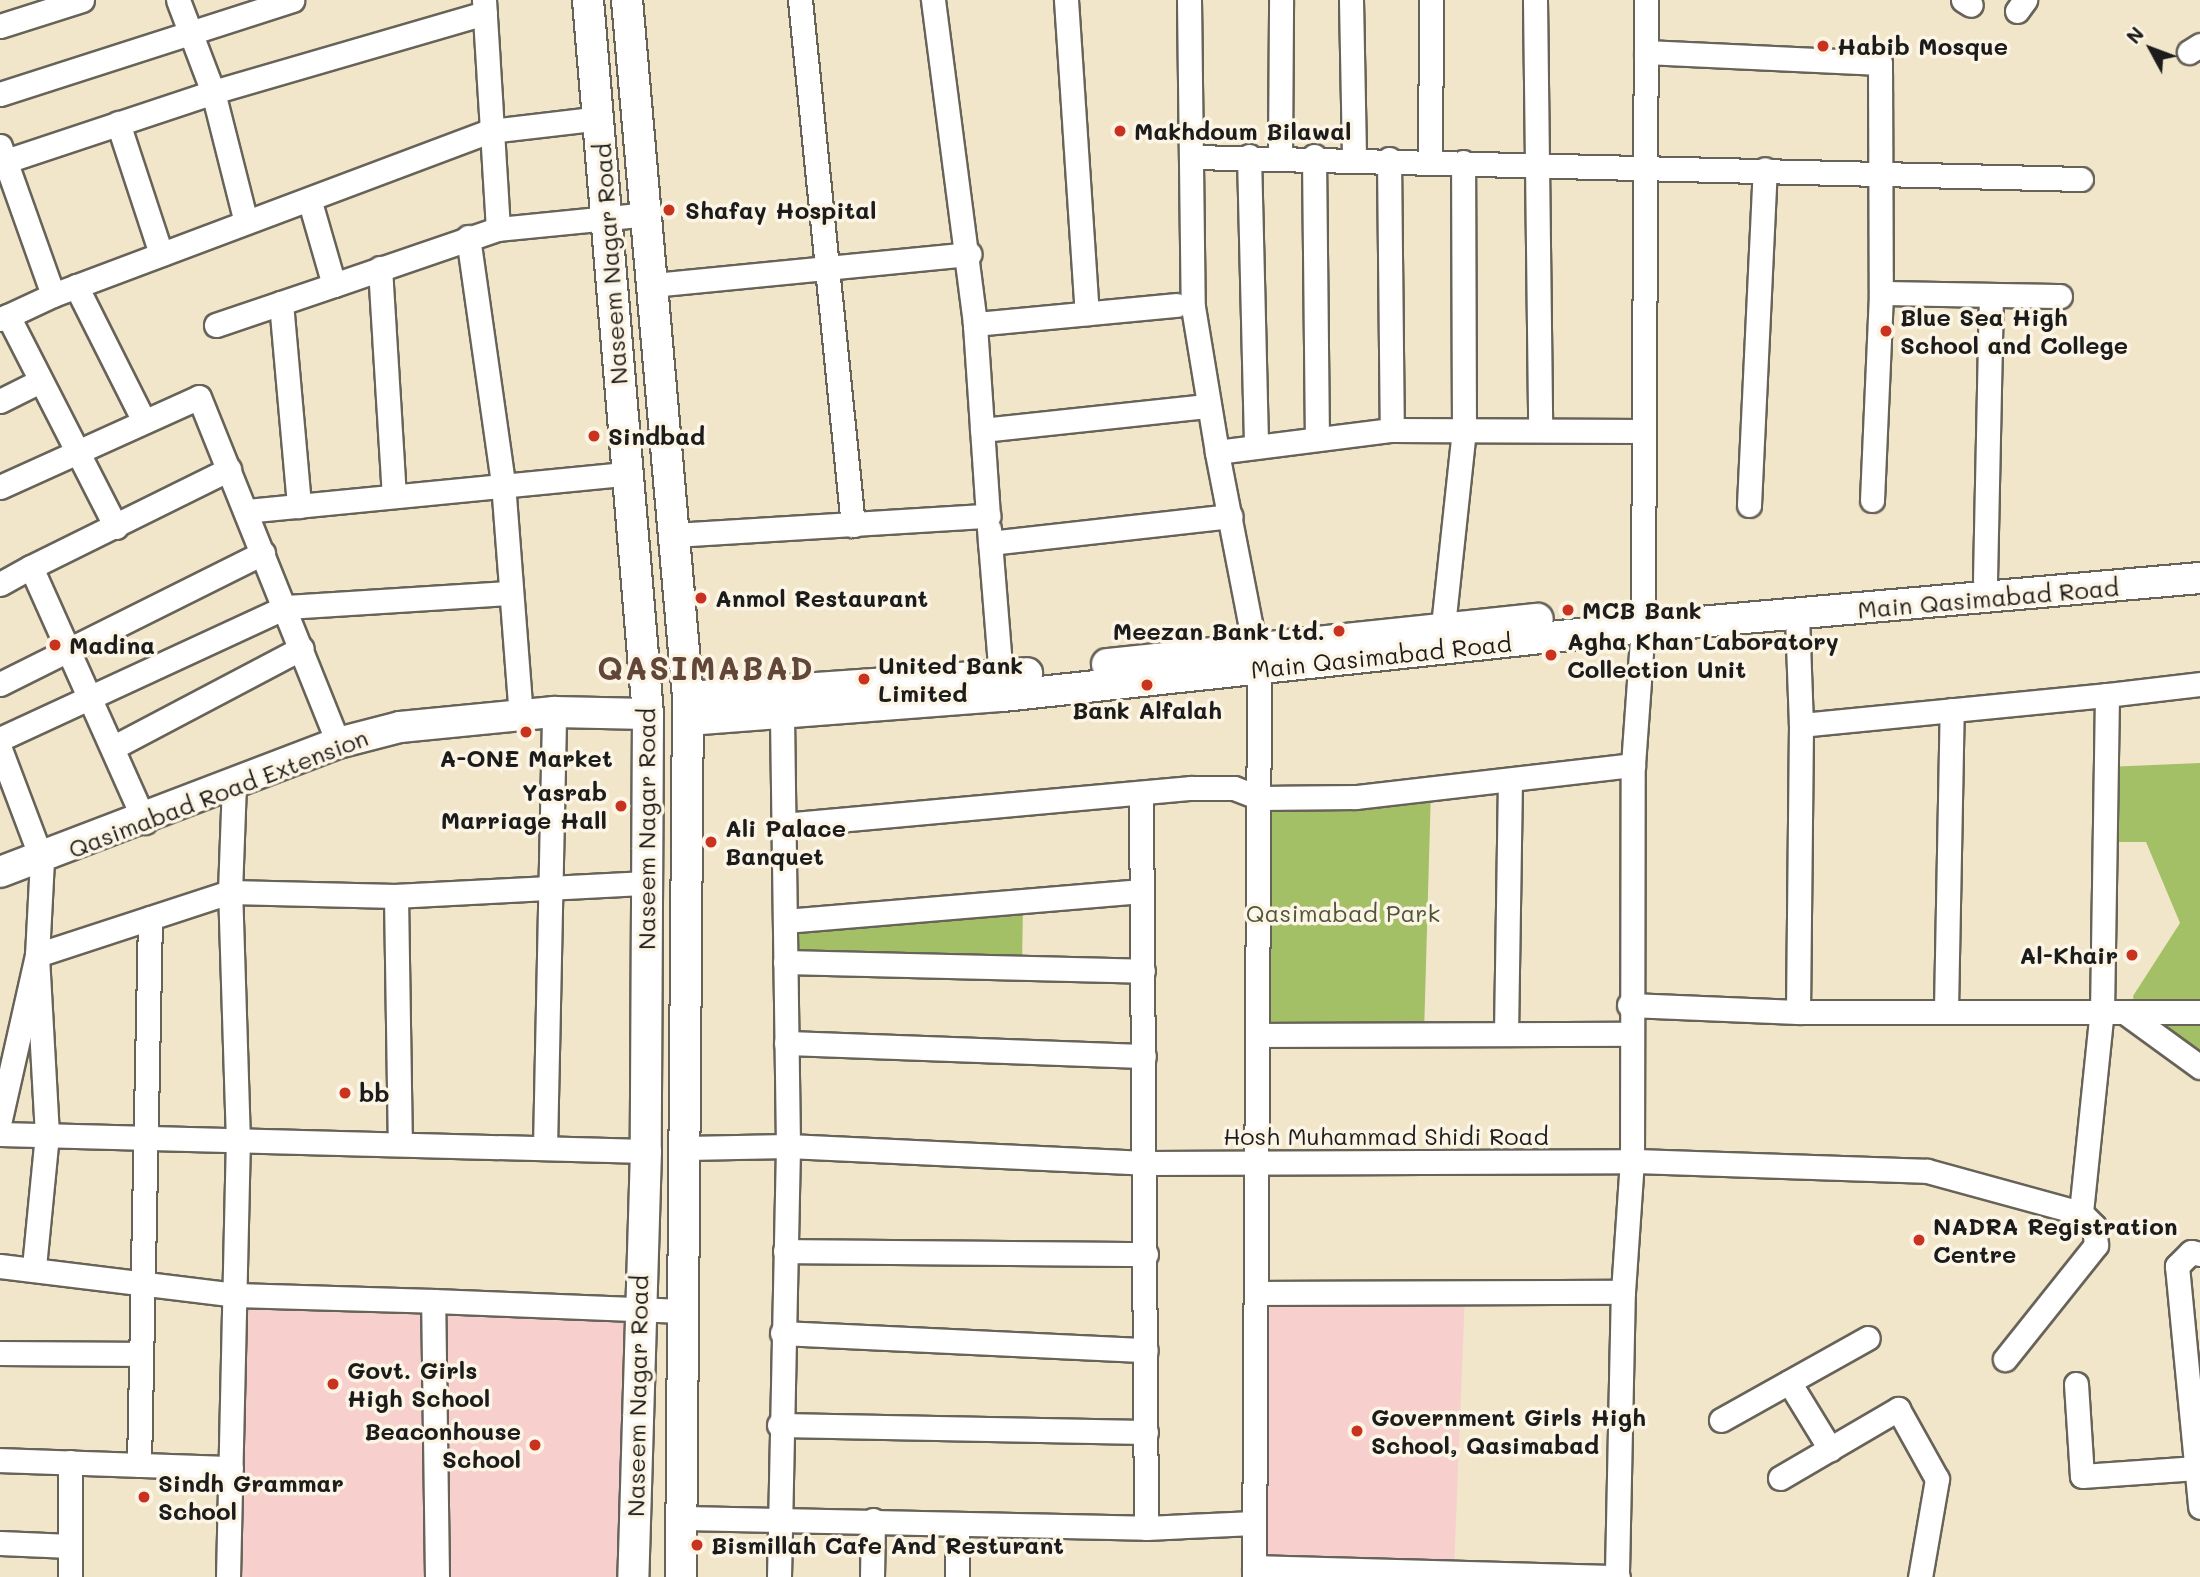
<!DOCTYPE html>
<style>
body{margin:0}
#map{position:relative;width:2200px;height:1577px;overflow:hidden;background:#f2e6ca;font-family:Mali,sans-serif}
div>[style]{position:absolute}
.built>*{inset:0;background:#f7d0ce}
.green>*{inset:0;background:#a4c067}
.roads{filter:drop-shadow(2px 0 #676359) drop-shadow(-2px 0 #676359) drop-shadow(0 2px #676359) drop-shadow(0 -2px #676359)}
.minor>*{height:23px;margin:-11.5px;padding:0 11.5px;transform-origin:11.5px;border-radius:11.5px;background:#fff}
.major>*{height:30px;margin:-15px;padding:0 15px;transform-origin:15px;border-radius:15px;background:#fff}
.dots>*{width:19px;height:19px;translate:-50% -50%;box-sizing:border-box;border:4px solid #fcf5e5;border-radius:50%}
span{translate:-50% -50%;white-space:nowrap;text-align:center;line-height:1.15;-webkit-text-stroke:7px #fcf5e5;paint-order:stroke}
.poi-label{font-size:24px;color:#1c1c1c;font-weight:700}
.left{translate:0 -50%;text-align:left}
.right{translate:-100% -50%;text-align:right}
.street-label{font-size:24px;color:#1c1c1c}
.park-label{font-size:24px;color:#4c5536}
.district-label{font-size:32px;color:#624739;font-weight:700;letter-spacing:2px}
.north{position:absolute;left:2116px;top:14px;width:70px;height:70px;-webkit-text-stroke:5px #fcf5e5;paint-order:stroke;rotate:311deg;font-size:19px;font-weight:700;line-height:28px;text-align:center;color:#1c1c1c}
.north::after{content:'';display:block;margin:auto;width:24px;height:32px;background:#1c1c1c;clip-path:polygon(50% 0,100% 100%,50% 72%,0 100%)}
</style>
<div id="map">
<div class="built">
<i style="clip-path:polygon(1256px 1293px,1465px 1294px,1454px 1570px,1254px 1567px)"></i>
<i style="clip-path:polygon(235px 1295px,637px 1313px,633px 1577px,228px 1577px)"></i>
</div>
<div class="green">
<i style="clip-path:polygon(2200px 763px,2200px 1067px,2136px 1014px,2133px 996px,2180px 923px,2146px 842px,2105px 842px,2106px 767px)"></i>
<i style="clip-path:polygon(1431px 789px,1424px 1034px,1257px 1035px,1260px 798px)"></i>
<i style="clip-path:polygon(1023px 901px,1022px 968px,785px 962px,785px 921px)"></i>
</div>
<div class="roads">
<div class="minor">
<i style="left:178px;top:0;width:98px;rotate:69.2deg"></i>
<i style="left:213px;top:92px;width:283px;rotate:-16.2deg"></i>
<i style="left:484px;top:0;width:229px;rotate:86.5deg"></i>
<i style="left:800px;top:0;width:528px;rotate:84.24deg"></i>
<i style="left:933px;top:0;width:327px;rotate:82.6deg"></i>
<i style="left:975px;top:324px;width:202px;rotate:-5.4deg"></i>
<i style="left:1066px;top:0;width:314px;rotate:86.2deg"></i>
<i style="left:1189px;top:0;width:307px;rotate:89.3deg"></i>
<i style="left:1193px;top:307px;width:147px;rotate:80.6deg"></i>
<i style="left:1351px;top:0;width:157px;rotate:88.9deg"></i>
<i style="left:1535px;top:0;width:430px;rotate:89.3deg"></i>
<i style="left:1963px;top:0;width:9px;rotate:32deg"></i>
<i style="left:2017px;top:11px;width:14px;rotate:-54deg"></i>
<i style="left:0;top:26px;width:86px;rotate:-17.6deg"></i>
<i style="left:1646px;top:52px;width:234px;rotate:2.7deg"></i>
<i style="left:1880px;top:63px;width:230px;rotate:89.8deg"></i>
<i style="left:1881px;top:293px;width:179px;rotate:1deg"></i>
<i style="left:2189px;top:52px;width:13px;rotate:-32deg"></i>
<i style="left:0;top:94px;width:307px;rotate:-17.8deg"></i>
<i style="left:118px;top:123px;width:138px;rotate:71.8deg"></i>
<i style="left:0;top:146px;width:158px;rotate:70.4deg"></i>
<i style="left:53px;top:295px;width:467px;rotate:-20.6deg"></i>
<i style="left:490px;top:131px;width:111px;rotate:-6.7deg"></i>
<i style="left:1249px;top:156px;width:289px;rotate:88.6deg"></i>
<i style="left:1280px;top:156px;width:156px;rotate:-89.6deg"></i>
<i style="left:1314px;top:156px;width:283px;rotate:89.4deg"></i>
<i style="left:1194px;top:157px;width:887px;rotate:1.42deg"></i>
<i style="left:1389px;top:159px;width:271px;rotate:89.4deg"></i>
<i style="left:1430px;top:160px;width:160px;rotate:-89.6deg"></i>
<i style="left:0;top:163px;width:225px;rotate:-18.4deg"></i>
<i style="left:213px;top:92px;width:134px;rotate:75.8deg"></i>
<i style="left:310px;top:202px;width:86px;rotate:73.9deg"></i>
<i style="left:334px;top:285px;width:173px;rotate:-18.9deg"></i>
<i style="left:498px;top:229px;width:150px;rotate:-5.7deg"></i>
<i style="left:468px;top:237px;width:248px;rotate:81.9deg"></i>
<i style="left:503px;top:483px;width:235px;rotate:85.6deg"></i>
<i style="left:380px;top:268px;width:227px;rotate:86.5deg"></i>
<i style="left:653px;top:285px;width:318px;rotate:-5.6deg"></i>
<i style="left:76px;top:286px;width:151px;rotate:63.3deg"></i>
<i style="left:281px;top:303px;width:204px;rotate:84.9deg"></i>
<i style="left:8px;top:316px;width:50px;rotate:-25deg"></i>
<i style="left:0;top:319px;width:9px;rotate:-21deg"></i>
<i style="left:8px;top:316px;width:237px;rotate:62.9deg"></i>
<i style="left:216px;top:325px;width:125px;rotate:-18.7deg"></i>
<i style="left:0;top:401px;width:42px;rotate:-26.6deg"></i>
<i style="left:982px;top:430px;width:226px;rotate:-6.1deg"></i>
<i style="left:0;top:487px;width:218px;rotate:-24.3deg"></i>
<i style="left:199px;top:397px;width:373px;rotate:68.1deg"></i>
<i style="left:1872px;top:500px;width:207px;rotate:-87.5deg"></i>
<i style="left:1749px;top:505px;width:336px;rotate:-87.3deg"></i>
<i style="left:246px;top:511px;width:382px;rotate:-5.6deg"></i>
<i style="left:989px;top:529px;width:162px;rotate:85.4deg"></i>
<i style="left:673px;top:535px;width:316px;rotate:-3.5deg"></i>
<i style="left:988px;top:516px;width:192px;rotate:-93.9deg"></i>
<i style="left:990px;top:543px;width:242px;rotate:-6.4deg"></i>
<i style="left:1985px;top:580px;width:284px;rotate:-88.8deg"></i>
<i style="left:0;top:584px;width:35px;rotate:-29deg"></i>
<i style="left:1643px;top:611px;width:611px;rotate:-89.72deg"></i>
<i style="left:1797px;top:616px;width:109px;rotate:87.9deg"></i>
<i style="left:1443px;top:626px;width:198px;rotate:-83.9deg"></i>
<i style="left:1464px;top:429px;width:267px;rotate:-90.2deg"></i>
<i style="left:0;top:684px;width:294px;rotate:-26.5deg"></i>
<i style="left:2107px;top:695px;width:94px;rotate:-6.7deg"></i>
<i style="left:0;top:739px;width:315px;rotate:-24.8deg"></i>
<i style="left:286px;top:607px;width:223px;rotate:-3.6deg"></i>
<i style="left:114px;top:747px;width:212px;rotate:-27.8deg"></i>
<i style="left:0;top:749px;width:119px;rotate:69.3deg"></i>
<i style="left:42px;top:860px;width:95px;rotate:93deg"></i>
<i style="left:37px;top:955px;width:168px;rotate:102.7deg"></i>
<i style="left:1141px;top:793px;width:735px;rotate:89.61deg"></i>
<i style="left:145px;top:822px;width:279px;rotate:-114.1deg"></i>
<i style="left:31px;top:567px;width:221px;rotate:-26.3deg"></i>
<i style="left:783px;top:825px;width:410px;rotate:-5.2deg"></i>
<i style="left:1191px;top:788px;width:43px"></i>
<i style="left:1234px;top:788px;width:28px;rotate:21deg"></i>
<i style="left:1260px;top:798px;width:96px;rotate:-0.6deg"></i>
<i style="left:1356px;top:797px;width:279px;rotate:-6.6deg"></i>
<i style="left:1633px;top:765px;width:138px;rotate:-85.9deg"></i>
<i style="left:396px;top:896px;width:247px;rotate:89.1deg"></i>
<i style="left:785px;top:921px;width:358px;rotate:-4.8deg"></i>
<i style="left:785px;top:962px;width:358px;rotate:1.4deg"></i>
<i style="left:1629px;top:1005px;width:169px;rotate:2.4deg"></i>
<i style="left:1798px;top:1012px;width:287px;rotate:-89.4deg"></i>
<i style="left:1801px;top:725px;width:307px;rotate:-5.6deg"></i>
<i style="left:2107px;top:695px;width:314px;rotate:90.9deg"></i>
<i style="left:2102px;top:1009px;width:205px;rotate:95.9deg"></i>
<i style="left:2081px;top:1213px;width:18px;rotate:45deg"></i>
<i style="left:2094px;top:1226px;width:19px;rotate:84deg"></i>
<i style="left:2096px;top:1245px;width:146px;rotate:128.6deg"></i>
<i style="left:1946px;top:1009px;width:299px;rotate:-88.9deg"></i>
<i style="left:1798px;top:1012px;width:402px"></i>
<i style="left:2127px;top:1014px;width:90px;rotate:36deg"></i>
<i style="left:1506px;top:1034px;width:254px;rotate:-89.1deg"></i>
<i style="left:1257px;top:1035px;width:372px;rotate:-0.2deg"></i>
<i style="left:786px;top:1043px;width:358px;rotate:2.1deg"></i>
<i style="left:0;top:1134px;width:646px;rotate:1.51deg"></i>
<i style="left:545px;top:1148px;width:436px;rotate:-88.8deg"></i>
<i style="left:686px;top:1148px;width:102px;rotate:-1.1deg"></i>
<i style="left:788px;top:1146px;width:358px;rotate:2.7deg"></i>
<i style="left:1146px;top:1163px;width:486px;rotate:-0.2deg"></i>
<i style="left:1632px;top:1161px;width:295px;rotate:1.9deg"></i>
<i style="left:1927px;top:1171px;width:160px;rotate:15.3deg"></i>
<i style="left:785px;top:1251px;width:361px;rotate:0.5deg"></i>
<i style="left:2200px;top:1254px;width:9px;rotate:-167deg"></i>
<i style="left:2191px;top:1252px;width:20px;rotate:135deg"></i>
<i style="left:2177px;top:1266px;width:242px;rotate:84.5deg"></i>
<i style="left:0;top:1266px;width:237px;rotate:7deg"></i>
<i style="left:235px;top:1295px;width:198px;rotate:1.7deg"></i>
<i style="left:34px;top:1267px;width:133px;rotate:-84.4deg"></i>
<i style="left:47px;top:1135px;width:180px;rotate:-93.2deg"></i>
<i style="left:37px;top:955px;width:203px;rotate:-18.1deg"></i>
<i style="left:230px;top:892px;width:166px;rotate:1.4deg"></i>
<i style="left:396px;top:896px;width:249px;rotate:-3deg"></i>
<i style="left:1256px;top:1293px;width:367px;rotate:-0.2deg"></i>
<i style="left:1623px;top:1292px;width:131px;rotate:-86.1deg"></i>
<i style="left:1632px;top:1161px;width:396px;rotate:-89.9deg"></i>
<i style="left:782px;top:1333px;width:364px;rotate:2.7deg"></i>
<i style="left:0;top:1353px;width:141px;rotate:0.4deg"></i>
<i style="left:1789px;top:1382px;width:79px;rotate:58.5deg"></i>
<i style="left:2076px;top:1384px;width:92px;rotate:86.3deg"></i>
<i style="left:2082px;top:1476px;width:115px;rotate:-4deg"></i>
<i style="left:1721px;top:1420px;width:168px;rotate:-29.2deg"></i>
<i style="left:779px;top:1425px;width:367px;rotate:1.1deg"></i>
<i style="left:0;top:1460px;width:231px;rotate:2deg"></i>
<i style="left:139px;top:1465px;width:547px;rotate:-88.85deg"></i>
<i style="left:1780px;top:1478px;width:137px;rotate:-30.3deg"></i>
<i style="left:1898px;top:1409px;width:80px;rotate:60.9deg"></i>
<i style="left:1937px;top:1479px;width:99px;rotate:99.8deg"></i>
<i style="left:684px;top:1518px;width:462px;rotate:1.2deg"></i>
<i style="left:1146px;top:1528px;width:108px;rotate:-2.7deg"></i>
<i style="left:0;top:1543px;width:70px;rotate:2.5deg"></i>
<i style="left:1254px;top:1567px;width:364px;rotate:1.6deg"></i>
<i style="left:1617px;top:1572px;width:280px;rotate:-88.8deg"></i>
<i style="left:70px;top:1577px;width:115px;rotate:-90deg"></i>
<i style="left:228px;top:1577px;width:435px;rotate:-88.7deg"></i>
<i style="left:238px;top:1142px;width:250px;rotate:-91.8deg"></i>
<i style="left:230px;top:892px;width:108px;rotate:-87.9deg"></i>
<i style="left:437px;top:1577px;width:276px;rotate:-90.8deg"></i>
<i style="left:433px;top:1301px;width:251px;rotate:2.3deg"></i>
<i style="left:779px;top:1577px;width:431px;rotate:-88.8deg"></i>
<i style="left:788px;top:1146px;width:429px;rotate:-90.8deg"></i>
<i style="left:872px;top:1577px;width:57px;rotate:-89deg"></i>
<i style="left:957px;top:1577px;width:52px;rotate:-90deg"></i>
<i style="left:1254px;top:1577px;width:908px;rotate:-89.68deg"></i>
<i style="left:1259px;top:669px;width:221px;rotate:-101deg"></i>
<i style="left:1217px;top:452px;width:176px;rotate:-7.2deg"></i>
<i style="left:1392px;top:430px;width:252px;rotate:0.2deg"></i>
</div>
<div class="major">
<i style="left:588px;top:0;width:717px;rotate:85.2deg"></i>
<i style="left:648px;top:714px;width:437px;rotate:90.3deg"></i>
<i style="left:646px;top:1151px;width:426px;rotate:91.7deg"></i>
<i style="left:627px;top:0;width:700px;rotate:85deg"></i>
<i style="left:688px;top:697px;width:880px;rotate:90.46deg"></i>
<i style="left:1107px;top:664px;width:433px;rotate:-6deg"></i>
<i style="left:688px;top:697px;width:340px;rotate:-4deg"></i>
<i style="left:688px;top:720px;width:316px;rotate:-4.4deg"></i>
<i style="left:1003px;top:696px;width:644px;rotate:-6.15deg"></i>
<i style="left:1643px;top:627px;width:559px;rotate:-5.03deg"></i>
<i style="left:0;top:872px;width:362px;rotate:-20.9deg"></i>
<i style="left:338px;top:743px;width:64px;rotate:-14.5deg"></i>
<i style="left:400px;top:727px;width:155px;rotate:-5.6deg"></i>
<i style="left:554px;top:712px;width:94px;rotate:1.2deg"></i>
</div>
</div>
<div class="dots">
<i style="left:1823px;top:46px;background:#c8321e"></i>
<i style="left:1120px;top:131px;background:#c8321e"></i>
<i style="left:669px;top:210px;background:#c8321e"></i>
<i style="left:1886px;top:331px;background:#c8321e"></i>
<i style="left:594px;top:436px;background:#c8321e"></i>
<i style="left:701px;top:598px;background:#c8321e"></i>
<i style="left:1568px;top:610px;background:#c8321e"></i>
<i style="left:1339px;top:631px;background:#c8321e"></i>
<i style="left:55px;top:645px;background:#c8321e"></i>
<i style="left:1551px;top:655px;background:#c8321e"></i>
<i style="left:864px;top:679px;background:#c8321e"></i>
<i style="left:1147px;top:685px;background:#c8321e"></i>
<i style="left:526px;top:732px;background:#c8321e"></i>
<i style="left:621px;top:806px;background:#c8321e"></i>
<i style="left:711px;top:842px;background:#c8321e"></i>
<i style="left:2132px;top:955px;background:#c8321e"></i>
<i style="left:345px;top:1093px;background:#c8321e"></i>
<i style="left:1919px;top:1240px;background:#c8321e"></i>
<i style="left:333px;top:1384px;background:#c8321e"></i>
<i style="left:1357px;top:1431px;background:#c8321e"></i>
<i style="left:535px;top:1445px;background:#c8321e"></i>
<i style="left:144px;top:1497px;background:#c8321e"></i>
<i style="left:697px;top:1545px;background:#c8321e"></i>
</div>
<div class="poi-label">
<span class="left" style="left:1837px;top:46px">Habib Mosque</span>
<span class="left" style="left:1134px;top:131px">Makhdoum Bilawal</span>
<span class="left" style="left:685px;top:210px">Shafay Hospital</span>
<span class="left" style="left:1900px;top:331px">Blue Sea High<br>School and College</span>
<span class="left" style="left:608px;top:436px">Sindbad</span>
<span class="left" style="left:715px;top:598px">Anmol Restaurant</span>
<span class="left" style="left:1582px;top:610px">MCB Bank</span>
<span class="right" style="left:1325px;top:631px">Meezan Bank Ltd.</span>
<span class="left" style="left:1567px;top:655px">Agha Khan Laboratory<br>Collection Unit</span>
<span class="left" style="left:69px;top:645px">Madina</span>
<span class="left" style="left:878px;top:679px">United Bank<br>Limited</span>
<span style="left:1147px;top:710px">Bank Alfalah</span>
<span style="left:526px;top:758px">A-ONE Market</span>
<span class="right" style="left:607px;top:806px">Yasrab<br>Marriage Hall</span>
<span class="left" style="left:725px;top:842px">Ali Palace<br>Banquet</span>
<span class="right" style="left:2118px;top:955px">Al-Khair</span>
<span class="left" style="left:359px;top:1093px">bb</span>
<span class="left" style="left:1933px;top:1240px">NADRA Registration<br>Centre</span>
<span class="left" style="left:347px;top:1384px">Govt. Girls<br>High School</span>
<span class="left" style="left:1371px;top:1431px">Government Girls High<br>School, Qasimabad</span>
<span class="right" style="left:521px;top:1445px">Beaconhouse<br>School</span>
<span class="left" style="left:158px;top:1497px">Sindh Grammar<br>School</span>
<span class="left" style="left:711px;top:1545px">Bismillah Cafe And Resturant</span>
</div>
<div class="street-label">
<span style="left:610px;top:264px;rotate:-94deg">Naseem Nagar Road</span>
<span style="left:1988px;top:598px;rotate:-5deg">Main Qasimabad Road</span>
<span style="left:1381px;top:656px;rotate:-6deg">Main Qasimabad Road</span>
<span style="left:218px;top:793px;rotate:-21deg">Qasimabad Road Extension</span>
<span style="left:646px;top:829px;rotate:-90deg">Naseem Nagar Road</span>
<span style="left:1386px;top:1136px">Hosh Muhammad Shidi Road</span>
<span style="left:637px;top:1396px;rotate:-89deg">Naseem Nagar Road</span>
</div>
<div class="park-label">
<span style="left:1343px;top:913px">Qasimabad Park</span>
</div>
<div class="district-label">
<span style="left:706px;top:667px">QASIMABAD</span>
</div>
<div class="north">N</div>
</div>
